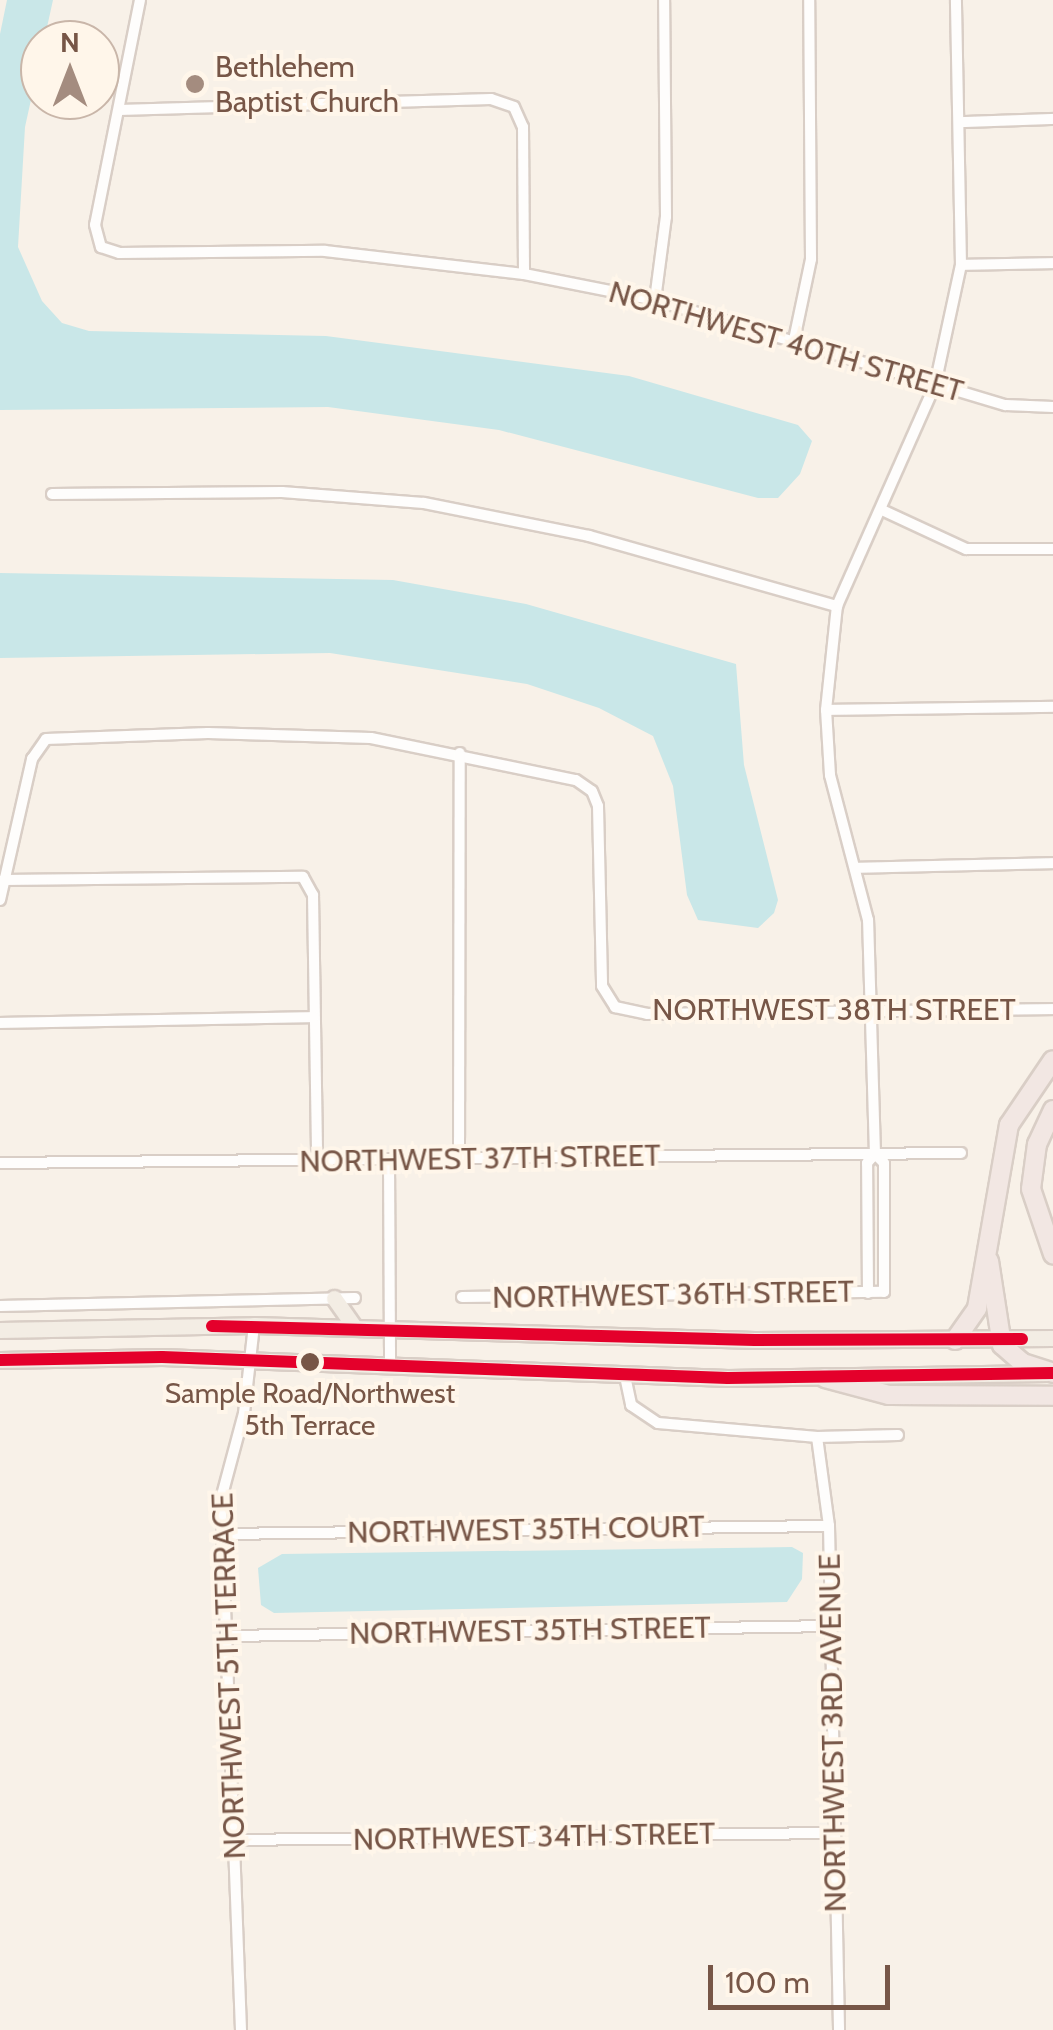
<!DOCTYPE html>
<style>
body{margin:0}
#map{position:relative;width:1053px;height:2030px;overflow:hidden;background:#f8f1e8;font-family:Cabin,sans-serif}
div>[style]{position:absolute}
.water>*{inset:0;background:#c9e7e8}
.roads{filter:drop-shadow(2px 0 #d9cec6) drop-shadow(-2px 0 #d9cec6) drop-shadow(0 2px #d9cec6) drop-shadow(0 -2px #d9cec6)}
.street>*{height:10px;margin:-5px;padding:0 5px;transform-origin:5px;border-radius:5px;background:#fefdfc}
.primary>*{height:15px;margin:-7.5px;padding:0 7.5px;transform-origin:7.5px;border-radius:7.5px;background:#f3ede4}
.highway>*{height:18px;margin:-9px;padding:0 9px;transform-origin:9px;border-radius:9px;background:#f2e7e3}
.bus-1>*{height:12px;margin:-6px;padding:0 6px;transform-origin:6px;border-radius:6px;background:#e4002b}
.dots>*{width:28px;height:28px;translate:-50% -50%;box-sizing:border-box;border:5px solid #fff6ea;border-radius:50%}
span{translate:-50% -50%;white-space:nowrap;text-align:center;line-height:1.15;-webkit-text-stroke:8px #fff6ea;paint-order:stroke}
.bus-label{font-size:28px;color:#775647}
.poi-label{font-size:30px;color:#775647}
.left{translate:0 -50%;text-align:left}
.street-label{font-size:30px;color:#775647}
.north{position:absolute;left:20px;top:20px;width:100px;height:100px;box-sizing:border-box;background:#fff6ea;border:2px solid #c9b6a9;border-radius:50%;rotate:0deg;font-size:28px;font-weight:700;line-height:40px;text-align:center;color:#775647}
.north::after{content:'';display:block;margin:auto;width:35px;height:45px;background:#a48c7f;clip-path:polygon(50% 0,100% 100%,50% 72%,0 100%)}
.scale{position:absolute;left:708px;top:1965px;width:182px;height:45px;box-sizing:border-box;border:5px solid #775647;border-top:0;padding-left:12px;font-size:30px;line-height:35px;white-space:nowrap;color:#775647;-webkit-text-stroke:8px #fff6ea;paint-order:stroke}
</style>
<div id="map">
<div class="water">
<i style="clip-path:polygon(7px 0,53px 0,25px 127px,18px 247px,42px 301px,62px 323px,89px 331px,326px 336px,629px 376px,798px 425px,812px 441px,800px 474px,778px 498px,758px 498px,499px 430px,328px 407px,0 410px,0 34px)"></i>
<i style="clip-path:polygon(0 573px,393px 580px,526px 604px,736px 664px,744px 765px,778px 900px,774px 913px,758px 928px,698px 920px,687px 895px,673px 786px,653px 736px,599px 708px,527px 684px,330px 653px,0 658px)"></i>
<i style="clip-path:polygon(792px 1547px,803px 1553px,802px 1579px,787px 1602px,274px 1613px,261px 1605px,258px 1568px,282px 1554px)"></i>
</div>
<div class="roads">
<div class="street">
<i style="left:140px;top:0;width:229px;rotate:101.3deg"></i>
<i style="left:95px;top:225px;width:23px;rotate:75deg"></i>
<i style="left:101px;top:247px;width:19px;rotate:18deg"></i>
<i style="left:119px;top:253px;width:206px;rotate:-0.6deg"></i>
<i style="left:325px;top:251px;width:200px;rotate:6.6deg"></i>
<i style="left:524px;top:274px;width:134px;rotate:11.2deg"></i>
<i style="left:655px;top:300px;width:366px;rotate:16.7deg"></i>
<i style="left:1006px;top:405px;width:47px;rotate:2.4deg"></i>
<i style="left:119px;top:110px;width:372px;rotate:-1.7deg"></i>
<i style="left:491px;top:99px;width:24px;rotate:19deg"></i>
<i style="left:514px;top:107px;width:22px;rotate:66deg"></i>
<i style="left:523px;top:127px;width:147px;rotate:89.6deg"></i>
<i style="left:963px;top:122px;width:90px;rotate:-1.9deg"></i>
<i style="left:961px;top:265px;width:92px;rotate:-1.2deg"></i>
<i style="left:655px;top:300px;width:84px;rotate:-82.5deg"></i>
<i style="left:666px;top:217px;width:217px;rotate:-90.5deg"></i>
<i style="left:794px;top:340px;width:83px;rotate:-78.1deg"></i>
<i style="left:811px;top:259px;width:259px;rotate:-90.4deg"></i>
<i style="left:52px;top:494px;width:230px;rotate:-0.5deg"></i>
<i style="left:282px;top:492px;width:142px;rotate:4.4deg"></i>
<i style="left:424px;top:503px;width:168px;rotate:11.3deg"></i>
<i style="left:589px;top:536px;width:258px;rotate:15.8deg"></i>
<i style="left:882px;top:510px;width:93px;rotate:24.9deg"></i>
<i style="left:966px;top:549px;width:87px"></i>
<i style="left:826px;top:710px;width:227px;rotate:-0.8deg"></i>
<i style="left:855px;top:868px;width:198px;rotate:-1.4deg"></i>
<i style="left:3px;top:880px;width:300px;rotate:-0.6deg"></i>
<i style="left:303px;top:877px;width:21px;rotate:61deg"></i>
<i style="left:313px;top:895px;width:266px;rotate:89.1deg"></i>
<i style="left:0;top:900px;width:145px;rotate:-77.2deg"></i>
<i style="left:32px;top:759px;width:24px;rotate:-55deg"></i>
<i style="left:46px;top:739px;width:162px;rotate:-2.1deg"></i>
<i style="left:208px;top:733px;width:163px;rotate:1.8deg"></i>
<i style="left:371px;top:738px;width:209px;rotate:11.6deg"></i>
<i style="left:576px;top:780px;width:19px;rotate:35deg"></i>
<i style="left:592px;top:791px;width:16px;rotate:68deg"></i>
<i style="left:598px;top:806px;width:180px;rotate:88.7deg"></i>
<i style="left:602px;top:986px;width:25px;rotate:58deg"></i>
<i style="left:615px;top:1007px;width:33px;rotate:12deg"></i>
<i style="left:647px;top:1014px;width:406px;rotate:-0.7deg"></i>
<i style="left:0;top:1023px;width:314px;rotate:-1.1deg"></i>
<i style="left:459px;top:1159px;width:406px;rotate:-89.9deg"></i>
<i style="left:389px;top:1160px;width:207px;rotate:89.7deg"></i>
<i style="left:0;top:1163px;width:961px;rotate:-0.6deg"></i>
<i style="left:868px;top:1293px;width:130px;rotate:-90.4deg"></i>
<i style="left:867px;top:1163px;width:12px;rotate:-48deg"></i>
<i style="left:462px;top:1297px;width:422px;rotate:-0.7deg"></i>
<i style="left:884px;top:1292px;width:129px;rotate:-90deg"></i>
<i style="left:884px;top:1163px;width:13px;rotate:-135deg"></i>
<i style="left:875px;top:1154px;width:234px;rotate:-91.7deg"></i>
<i style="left:868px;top:920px;width:150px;rotate:-104.7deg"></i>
<i style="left:830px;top:775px;width:65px;rotate:-93.5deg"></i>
<i style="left:826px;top:710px;width:105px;rotate:-84deg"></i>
<i style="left:837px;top:606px;width:242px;rotate:-66.1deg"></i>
<i style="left:935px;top:385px;width:123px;rotate:-77.8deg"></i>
<i style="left:961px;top:265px;width:265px;rotate:-91.1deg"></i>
<i style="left:0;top:1306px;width:355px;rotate:-1.3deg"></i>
<i style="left:625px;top:1376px;width:30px;rotate:78deg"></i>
<i style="left:631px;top:1405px;width:32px;rotate:34deg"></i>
<i style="left:658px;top:1423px;width:160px;rotate:5deg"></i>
<i style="left:817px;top:1437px;width:81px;rotate:-1.4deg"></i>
<i style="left:817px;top:1437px;width:90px;rotate:82.3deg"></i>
<i style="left:829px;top:1526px;width:504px;rotate:88.86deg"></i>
<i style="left:222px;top:1534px;width:607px;rotate:-0.76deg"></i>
<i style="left:229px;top:1636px;width:602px;rotate:-0.95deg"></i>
<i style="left:234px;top:1840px;width:601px;rotate:-0.67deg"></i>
<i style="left:241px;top:2030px;width:531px;rotate:-92.16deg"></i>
<i style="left:221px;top:1499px;width:89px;rotate:-75deg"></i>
<i style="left:244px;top:1413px;width:89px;rotate:-83.5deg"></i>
</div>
<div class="primary">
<i style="left:334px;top:1298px;width:35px;rotate:55deg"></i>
<i style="left:0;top:1330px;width:254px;rotate:-1.1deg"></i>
<i style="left:254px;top:1325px;width:501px;rotate:1.71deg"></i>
<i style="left:755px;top:1340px;width:298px;rotate:-0.4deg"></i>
<i style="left:0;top:1360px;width:162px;rotate:-1.1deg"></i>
<i style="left:162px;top:1357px;width:566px;rotate:2.12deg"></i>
<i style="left:728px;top:1378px;width:321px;rotate:-0.9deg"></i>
</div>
<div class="highway">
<i style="left:1053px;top:1110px;width:38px;rotate:115deg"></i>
<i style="left:1037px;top:1144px;width:45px;rotate:97.6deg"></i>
<i style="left:1031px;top:1189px;width:69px;rotate:71.3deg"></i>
<i style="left:989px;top:1261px;width:85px;rotate:81.2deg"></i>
<i style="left:1002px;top:1345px;width:28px;rotate:41deg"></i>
<i style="left:1023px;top:1363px;width:32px;rotate:18deg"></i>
<i style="left:955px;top:1340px;width:39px;rotate:-55deg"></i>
<i style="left:977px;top:1308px;width:186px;rotate:-80.1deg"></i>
<i style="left:1009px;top:1125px;width:78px;rotate:-55.9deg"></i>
<i style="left:825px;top:1378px;width:66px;rotate:14.9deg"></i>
<i style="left:889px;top:1395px;width:164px;rotate:0.3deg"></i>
</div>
</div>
<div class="bus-1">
<i style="left:212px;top:1326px;width:543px;rotate:1.48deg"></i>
<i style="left:755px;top:1340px;width:267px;rotate:-0.2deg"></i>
<i style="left:0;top:1360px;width:162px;rotate:-1.1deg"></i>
<i style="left:162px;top:1357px;width:566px;rotate:2.12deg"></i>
<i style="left:728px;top:1378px;width:325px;rotate:-0.9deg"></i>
</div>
<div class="dots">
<i style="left:195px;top:84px;background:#a48c7f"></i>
<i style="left:310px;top:1362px;background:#775647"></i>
</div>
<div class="bus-label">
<span style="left:310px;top:1409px">Sample Road/Northwest<br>5th Terrace</span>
</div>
<div class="poi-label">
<span class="left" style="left:215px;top:84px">Bethlehem<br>Baptist Church</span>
</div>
<div class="street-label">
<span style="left:786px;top:342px;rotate:16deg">NORTHWEST 40TH STREET</span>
<span style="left:834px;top:1010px">NORTHWEST 38TH STREET</span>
<span style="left:480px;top:1159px;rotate:-1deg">NORTHWEST 37TH STREET</span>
<span style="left:673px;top:1295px;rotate:-1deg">NORTHWEST 36TH STREET</span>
<span style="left:526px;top:1530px;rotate:-1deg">NORTHWEST 35TH COURT</span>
<span style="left:530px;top:1631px;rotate:-1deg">NORTHWEST 35TH STREET</span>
<span style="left:229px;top:1676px;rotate:-92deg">NORTHWEST 5TH TERRACE</span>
<span style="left:833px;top:1733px;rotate:-91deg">NORTHWEST 3RD AVENUE</span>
<span style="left:534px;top:1837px;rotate:-1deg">NORTHWEST 34TH STREET</span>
</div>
<div class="north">N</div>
<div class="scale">100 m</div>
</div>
